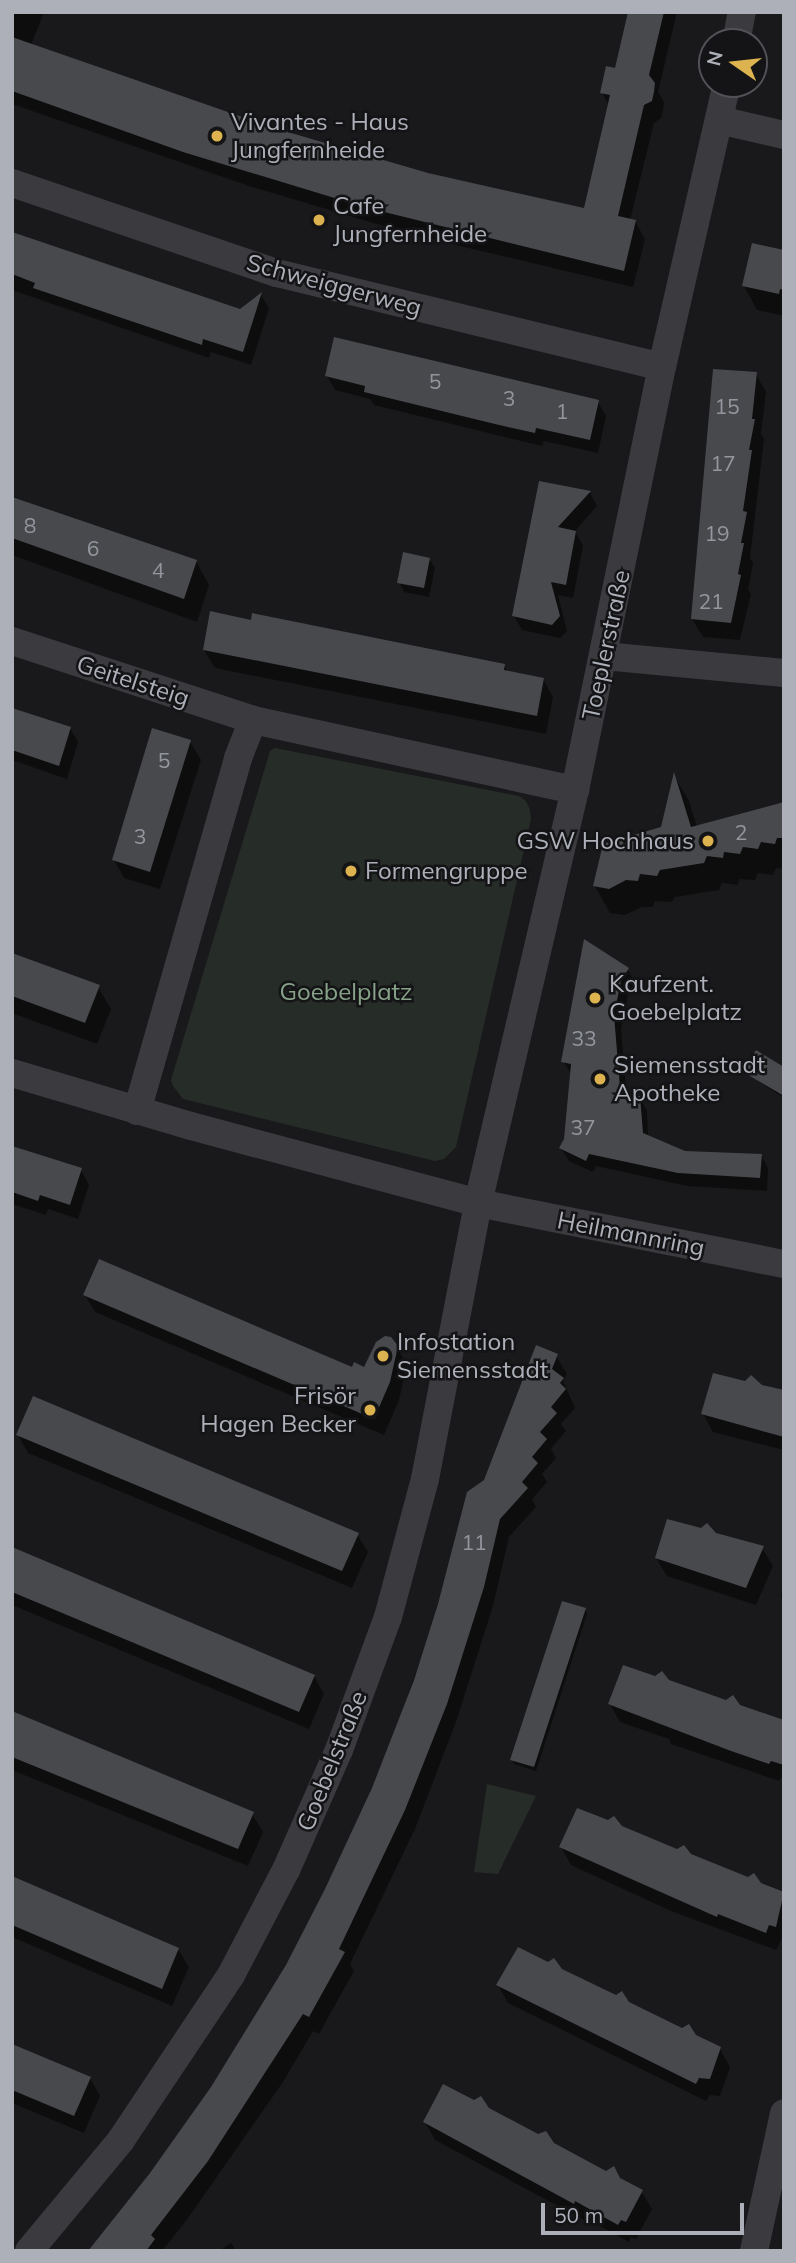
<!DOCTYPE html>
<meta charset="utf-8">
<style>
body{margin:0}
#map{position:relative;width:796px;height:2263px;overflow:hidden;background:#19191b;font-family:Mulish,sans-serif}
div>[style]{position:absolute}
.green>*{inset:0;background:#262c27}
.shadow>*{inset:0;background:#0007}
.building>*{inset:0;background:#48494d}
.minor>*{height:28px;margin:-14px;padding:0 14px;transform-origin:14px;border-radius:14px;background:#3b3b3f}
.dots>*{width:19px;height:19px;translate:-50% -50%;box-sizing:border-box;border:4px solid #141416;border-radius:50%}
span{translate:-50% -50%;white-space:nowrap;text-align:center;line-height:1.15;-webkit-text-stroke:5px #141416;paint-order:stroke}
.number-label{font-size:21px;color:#94969e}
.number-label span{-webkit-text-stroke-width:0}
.poi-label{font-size:24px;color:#adb0b9}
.left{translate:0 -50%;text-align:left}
.right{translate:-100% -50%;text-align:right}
.street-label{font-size:24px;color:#adb0b9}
.park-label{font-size:24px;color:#86a289}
.frame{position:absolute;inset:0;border:14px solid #adb0b9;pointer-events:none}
.north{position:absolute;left:698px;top:28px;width:70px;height:70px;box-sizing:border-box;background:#141416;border:2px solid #515257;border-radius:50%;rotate:284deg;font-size:19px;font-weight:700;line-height:28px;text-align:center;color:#adb0b9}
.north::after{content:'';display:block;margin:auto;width:24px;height:32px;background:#ddb34f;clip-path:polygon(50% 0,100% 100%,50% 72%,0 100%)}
.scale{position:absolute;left:541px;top:2203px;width:203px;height:32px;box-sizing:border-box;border:4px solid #adb0b9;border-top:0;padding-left:9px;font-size:21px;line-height:24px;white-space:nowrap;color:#adb0b9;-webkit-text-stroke:5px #141416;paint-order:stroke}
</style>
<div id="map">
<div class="green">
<i style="clip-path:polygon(275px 748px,519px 796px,526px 801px,530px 810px,531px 819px,456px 1147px,444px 1159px,435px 1161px,183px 1099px,173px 1086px,171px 1080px,270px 751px)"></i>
<i style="clip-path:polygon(487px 1784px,536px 1796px,498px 1874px,474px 1872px)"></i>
</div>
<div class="shadow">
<i style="clip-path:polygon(12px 12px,44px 12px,31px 45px,274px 130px,428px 174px,585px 210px,609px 106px,602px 92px,617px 70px,629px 12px,677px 12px,658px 92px,664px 102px,663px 110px,661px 118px,654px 123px,630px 220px,635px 221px,645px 239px,633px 287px,414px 235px,252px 187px,12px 104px)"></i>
<i style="clip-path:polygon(12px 234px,240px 311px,261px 295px,269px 308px,251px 365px,211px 352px,209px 358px,12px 290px)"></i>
<i style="clip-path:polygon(784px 250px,784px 316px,757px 310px,744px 286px)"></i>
<i style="clip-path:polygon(756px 374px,766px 392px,761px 434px,764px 439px,750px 558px,753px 563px,748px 590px,751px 594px,740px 640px,703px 637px,692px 619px)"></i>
<i style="clip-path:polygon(327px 376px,598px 402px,606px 416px,598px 453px,544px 441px,542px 446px,374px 405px,370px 399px,335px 390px)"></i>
<i style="clip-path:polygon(540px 484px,590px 493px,597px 506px,575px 531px,583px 546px,573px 598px,558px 595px,567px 631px,560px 638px,522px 630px,514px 616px)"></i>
<i style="clip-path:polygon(12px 498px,196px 561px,209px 585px,197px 622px,12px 555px)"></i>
<i style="clip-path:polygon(429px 559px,435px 568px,429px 597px,404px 592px,399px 582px)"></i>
<i style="clip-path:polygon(253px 622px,504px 665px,508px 673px,543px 679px,553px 697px,546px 734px,215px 668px,204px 650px)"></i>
<i style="clip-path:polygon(12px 710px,70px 728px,78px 742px,67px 779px,12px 760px)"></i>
<i style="clip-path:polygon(190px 742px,201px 760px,160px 889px,124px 878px,114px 860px)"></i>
<i style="clip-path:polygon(675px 777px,689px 801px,697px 827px,784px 804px,784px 869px,776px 868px,773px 875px,758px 873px,755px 880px,739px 879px,738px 885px,722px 883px,719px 890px,675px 897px,672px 902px,655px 901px,653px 907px,642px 907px,625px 915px,610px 913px,595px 886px,662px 828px)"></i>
<i style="clip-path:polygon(12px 954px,98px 987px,111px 1009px,97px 1044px,12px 1013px)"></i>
<i style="clip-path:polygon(627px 969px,635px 982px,628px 994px,621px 1029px,627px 1100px,640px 1098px,647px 1111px,648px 1137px,685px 1152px,761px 1155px,768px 1168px,767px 1191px,687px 1186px,596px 1166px,593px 1172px,569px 1161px,561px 1148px,565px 1140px,571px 1074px,563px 1061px)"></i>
<i style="clip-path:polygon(784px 1069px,784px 1098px,745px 1072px)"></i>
<i style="clip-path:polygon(12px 1148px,81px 1170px,89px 1185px,78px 1219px,48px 1209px,46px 1215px,12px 1204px)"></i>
<i style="clip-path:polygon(85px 1295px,353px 1369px,365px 1369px,397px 1347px,407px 1365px,399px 1400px,384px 1435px,95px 1312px)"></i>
<i style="clip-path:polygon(556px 1356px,567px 1374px,563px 1381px,575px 1408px,561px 1424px,566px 1431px,551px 1449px,556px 1458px,542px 1474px,547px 1482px,532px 1499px,536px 1507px,509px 1537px,493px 1606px,456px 1722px,415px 1829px,350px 1964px,354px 1971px,319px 2034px,313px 2031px,283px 2082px,186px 2221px,162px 2251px,89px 2251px,178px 2139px,246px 2037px,306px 1930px,374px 1789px,485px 1481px)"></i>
<i style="clip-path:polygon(761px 1386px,784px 1392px,784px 1450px,713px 1432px,703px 1414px)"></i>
<i style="clip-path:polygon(18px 1435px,357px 1534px,368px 1552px,352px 1588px,28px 1453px)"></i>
<i style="clip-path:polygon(715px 1534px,762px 1548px,773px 1566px,756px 1605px,667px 1576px,656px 1558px)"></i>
<i style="clip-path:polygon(12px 1549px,314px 1676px,324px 1694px,309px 1729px,12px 1605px)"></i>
<i style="clip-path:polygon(784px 1562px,784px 1602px,781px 1597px)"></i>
<i style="clip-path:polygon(585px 1609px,587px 1614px,536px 1771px,514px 1764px,512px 1759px)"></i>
<i style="clip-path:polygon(668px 1682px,784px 1722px,784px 1779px,781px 1778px,779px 1781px,671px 1744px,669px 1739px,620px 1722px,610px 1704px)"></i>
<i style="clip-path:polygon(12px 1713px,252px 1814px,263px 1832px,248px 1866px,12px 1770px)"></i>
<i style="clip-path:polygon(621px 1828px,784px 1894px,784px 1935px,776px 1950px,671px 1911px,571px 1865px,561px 1847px)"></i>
<i style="clip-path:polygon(12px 1878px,178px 1949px,189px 1967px,172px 2006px,12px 1937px)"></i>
<i style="clip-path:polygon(561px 1971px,720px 2049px,730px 2067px,720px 2096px,710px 2095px,706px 2101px,508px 2003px,498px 1985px)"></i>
<i style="clip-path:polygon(12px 2045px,90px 2078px,100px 2096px,84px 2133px,12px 2103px)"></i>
<i style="clip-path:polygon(488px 2109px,641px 2191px,652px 2209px,636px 2239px,631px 2237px,629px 2242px,585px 2218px,584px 2220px,435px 2140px,425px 2122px)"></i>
<i style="clip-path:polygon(231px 2243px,236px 2251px,219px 2251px)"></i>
</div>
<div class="building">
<i style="clip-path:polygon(628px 12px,664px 12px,649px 75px,655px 83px,654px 92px,652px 101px,644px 105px,618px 216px,636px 220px,624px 271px,364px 207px,183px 152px,12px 91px,12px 37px,274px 128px,428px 173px,584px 208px,610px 95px,600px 93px,606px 66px,615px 68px)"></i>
<i style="clip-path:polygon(12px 232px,240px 309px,262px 292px,243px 352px,203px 339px,202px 345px,33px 288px,35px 283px,12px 274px)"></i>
<i style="clip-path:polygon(752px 243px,784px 250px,784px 290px,780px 289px,779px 294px,742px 286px)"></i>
<i style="clip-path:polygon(334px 337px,599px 400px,590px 440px,536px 428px,535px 433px,495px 424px,364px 392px,365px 386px,325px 376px)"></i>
<i style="clip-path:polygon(713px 369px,757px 372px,752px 419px,755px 419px,749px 450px,752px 450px,743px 511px,747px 512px,741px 543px,744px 543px,738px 574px,741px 575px,731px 623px,691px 619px)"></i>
<i style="clip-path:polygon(539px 481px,591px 491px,558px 527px,576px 531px,566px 585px,551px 582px,560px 616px,552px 625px,512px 616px)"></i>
<i style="clip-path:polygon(12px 497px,197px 560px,184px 599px,12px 538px)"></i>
<i style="clip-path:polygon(403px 552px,430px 558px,424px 588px,397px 583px)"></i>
<i style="clip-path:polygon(210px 611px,251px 620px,252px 613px,505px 664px,504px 670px,544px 678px,537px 716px,203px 650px)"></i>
<i style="clip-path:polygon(12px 708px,71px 727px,59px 766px,12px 750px)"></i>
<i style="clip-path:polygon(152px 728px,191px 740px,150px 872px,112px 860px)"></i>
<i style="clip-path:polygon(674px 772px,691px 827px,784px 802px,784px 838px,777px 838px,775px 844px,761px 842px,758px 849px,743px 847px,740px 854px,724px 852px,723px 858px,707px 856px,704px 863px,660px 870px,657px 876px,640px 874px,638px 881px,626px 880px,609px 889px,593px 886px,603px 844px,661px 827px)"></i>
<i style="clip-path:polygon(584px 939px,629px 968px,621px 981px,614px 1015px,621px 1099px,640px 1096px,643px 1133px,685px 1151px,762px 1154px,760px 1178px,678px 1173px,589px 1154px,586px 1161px,559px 1148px,564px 1139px,571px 1064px,561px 1062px)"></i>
<i style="clip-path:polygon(12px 953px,100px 985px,85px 1023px,12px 996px)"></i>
<i style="clip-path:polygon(756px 1050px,784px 1067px,784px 1096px,743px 1072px)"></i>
<i style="clip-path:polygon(12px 1146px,82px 1168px,70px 1205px,40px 1195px,38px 1201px,12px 1192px)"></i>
<i style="clip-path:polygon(99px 1259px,352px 1367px,354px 1362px,364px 1367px,376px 1342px,385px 1336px,391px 1337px,398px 1346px,390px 1382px,374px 1419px,83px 1295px)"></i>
<i style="clip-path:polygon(536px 1345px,558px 1354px,552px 1369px,564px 1378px,560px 1383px,566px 1389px,551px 1407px,557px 1413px,540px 1432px,547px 1439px,532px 1457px,538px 1463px,522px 1482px,528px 1488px,500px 1519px,484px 1587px,447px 1704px,405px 1810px,339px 1949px,345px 1952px,309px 2017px,303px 2014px,208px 2161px,151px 2235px,155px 2239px,146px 2251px,88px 2251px,150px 2173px,211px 2087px,286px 1965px,325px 1889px,372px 1788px,414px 1680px,438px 1604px,467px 1492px,484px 1480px)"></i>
<i style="clip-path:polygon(713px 1373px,745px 1381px,751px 1375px,762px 1385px,784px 1390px,784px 1437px,701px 1414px)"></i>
<i style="clip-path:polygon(33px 1396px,359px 1533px,342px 1571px,16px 1435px)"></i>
<i style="clip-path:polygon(667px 1519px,701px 1528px,707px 1523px,716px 1533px,764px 1546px,746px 1588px,655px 1558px)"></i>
<i style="clip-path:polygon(12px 1547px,315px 1675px,299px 1712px,12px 1592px)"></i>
<i style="clip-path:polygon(562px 1601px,586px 1608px,534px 1767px,510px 1760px)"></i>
<i style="clip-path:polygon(623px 1665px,655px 1676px,662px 1671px,669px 1680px,726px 1700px,733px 1695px,740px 1705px,784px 1720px,784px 1765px,771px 1761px,769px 1764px,731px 1751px,608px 1704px)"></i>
<i style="clip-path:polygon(12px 1711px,254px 1812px,238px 1849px,12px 1757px)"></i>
<i style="clip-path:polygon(577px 1808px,608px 1820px,614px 1816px,622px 1826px,677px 1849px,684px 1845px,691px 1854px,748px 1877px,754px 1873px,761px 1883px,784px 1892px,776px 1927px,769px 1925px,766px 1933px,718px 1914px,717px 1917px,559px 1847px)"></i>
<i style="clip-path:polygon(12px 1876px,179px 1948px,162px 1989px,12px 1925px)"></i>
<i style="clip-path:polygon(518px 1947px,548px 1962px,554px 1958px,562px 1969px,616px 1995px,622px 1991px,629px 2002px,682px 2028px,689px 2024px,696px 2035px,721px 2047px,710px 2079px,699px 2078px,696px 2084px,496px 1985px)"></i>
<i style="clip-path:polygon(12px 2044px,91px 2077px,74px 2116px,12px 2090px)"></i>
<i style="clip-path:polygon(443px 2084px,474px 2100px,481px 2096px,489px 2108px,538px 2134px,546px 2131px,554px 2143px,606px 2171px,614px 2166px,620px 2178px,643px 2190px,626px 2222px,621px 2220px,618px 2225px,575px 2201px,574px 2204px,423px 2122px)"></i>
</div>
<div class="minor">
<i style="left:736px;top:42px;width:31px;rotate:-79deg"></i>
<i style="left:719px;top:120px;width:67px;rotate:13deg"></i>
<i style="left:12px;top:183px;width:280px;rotate:18.8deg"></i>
<i style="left:277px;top:273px;width:396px;rotate:13.7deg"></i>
<i style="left:12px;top:641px;width:254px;rotate:18.1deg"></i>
<i style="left:253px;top:720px;width:330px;rotate:12.3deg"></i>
<i style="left:604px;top:656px;width:181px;rotate:5.4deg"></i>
<i style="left:12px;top:1073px;width:187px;rotate:16.5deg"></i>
<i style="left:191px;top:1126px;width:297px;rotate:15deg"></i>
<i style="left:478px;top:1203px;width:312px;rotate:11.3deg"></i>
<i style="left:137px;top:1111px;width:367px;rotate:-74deg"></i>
<i style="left:238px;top:758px;width:41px;rotate:-68.5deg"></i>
<i style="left:29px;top:2251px;width:144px;rotate:-50.3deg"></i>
<i style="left:121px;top:2140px;width:198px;rotate:-56.3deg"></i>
<i style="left:231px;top:1975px;width:119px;rotate:-62.4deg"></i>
<i style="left:286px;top:1870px;width:131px;rotate:-66.2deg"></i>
<i style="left:339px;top:1750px;width:142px;rotate:-69.8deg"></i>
<i style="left:388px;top:1617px;width:143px;rotate:-75deg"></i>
<i style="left:425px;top:1479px;width:281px;rotate:-79.1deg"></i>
<i style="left:478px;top:1203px;width:424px;rotate:-76.8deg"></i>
<i style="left:575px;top:790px;width:432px;rotate:-78.4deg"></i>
<i style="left:662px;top:367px;width:290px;rotate:-77.1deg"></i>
<i style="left:754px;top:2251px;width:141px;rotate:-77.7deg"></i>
</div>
<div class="dots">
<i style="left:217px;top:136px;background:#ddb34f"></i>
<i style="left:319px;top:220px;background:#ddb34f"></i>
<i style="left:708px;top:841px;background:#ddb34f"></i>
<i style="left:351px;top:871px;background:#ddb34f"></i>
<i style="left:595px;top:998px;background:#ddb34f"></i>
<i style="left:600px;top:1079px;background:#ddb34f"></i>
<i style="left:383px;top:1356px;background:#ddb34f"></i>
<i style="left:370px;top:1410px;background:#ddb34f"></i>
</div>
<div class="number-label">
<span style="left:435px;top:381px">5</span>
<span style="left:509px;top:398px">3</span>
<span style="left:727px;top:406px">15</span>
<span style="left:562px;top:411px">1</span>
<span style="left:723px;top:463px">17</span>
<span style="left:30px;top:525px">8</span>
<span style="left:717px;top:533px">19</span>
<span style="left:93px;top:548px">6</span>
<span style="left:158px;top:570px">4</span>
<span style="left:711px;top:601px">21</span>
<span style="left:164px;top:760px">5</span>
<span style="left:741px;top:832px">2</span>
<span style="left:140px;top:836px">3</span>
<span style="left:584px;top:1038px">33</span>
<span style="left:583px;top:1127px">37</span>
<span style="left:474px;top:1542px">11</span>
</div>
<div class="poi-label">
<span class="left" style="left:231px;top:136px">Vivantes - Haus<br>Jungfernheide</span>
<span class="left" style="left:333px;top:220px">Cafe<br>Jungfernheide</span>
<span class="right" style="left:694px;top:841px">GSW Hochhaus</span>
<span class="left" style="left:365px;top:871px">Formengruppe</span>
<span class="left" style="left:609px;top:998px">Kaufzent.<br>Goebelplatz</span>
<span class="left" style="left:614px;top:1079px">Siemensstadt<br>Apotheke</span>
<span class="left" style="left:397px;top:1356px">Infostation<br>Siemensstadt</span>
<span class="right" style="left:356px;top:1410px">Frisör<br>Hagen Becker</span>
</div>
<div class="street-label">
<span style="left:334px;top:285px;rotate:15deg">Schweiggerweg</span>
<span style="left:606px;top:645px;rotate:-78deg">Toeplerstraße</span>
<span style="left:133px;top:681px;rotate:18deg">Geitelsteig</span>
<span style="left:631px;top:1234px;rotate:11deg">Heilmannring</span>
<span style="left:332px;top:1761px;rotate:-68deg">Goebelstraße</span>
</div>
<div class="park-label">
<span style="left:346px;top:992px">Goebelplatz</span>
</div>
<div class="frame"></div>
<div class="north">N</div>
<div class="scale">50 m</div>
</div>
